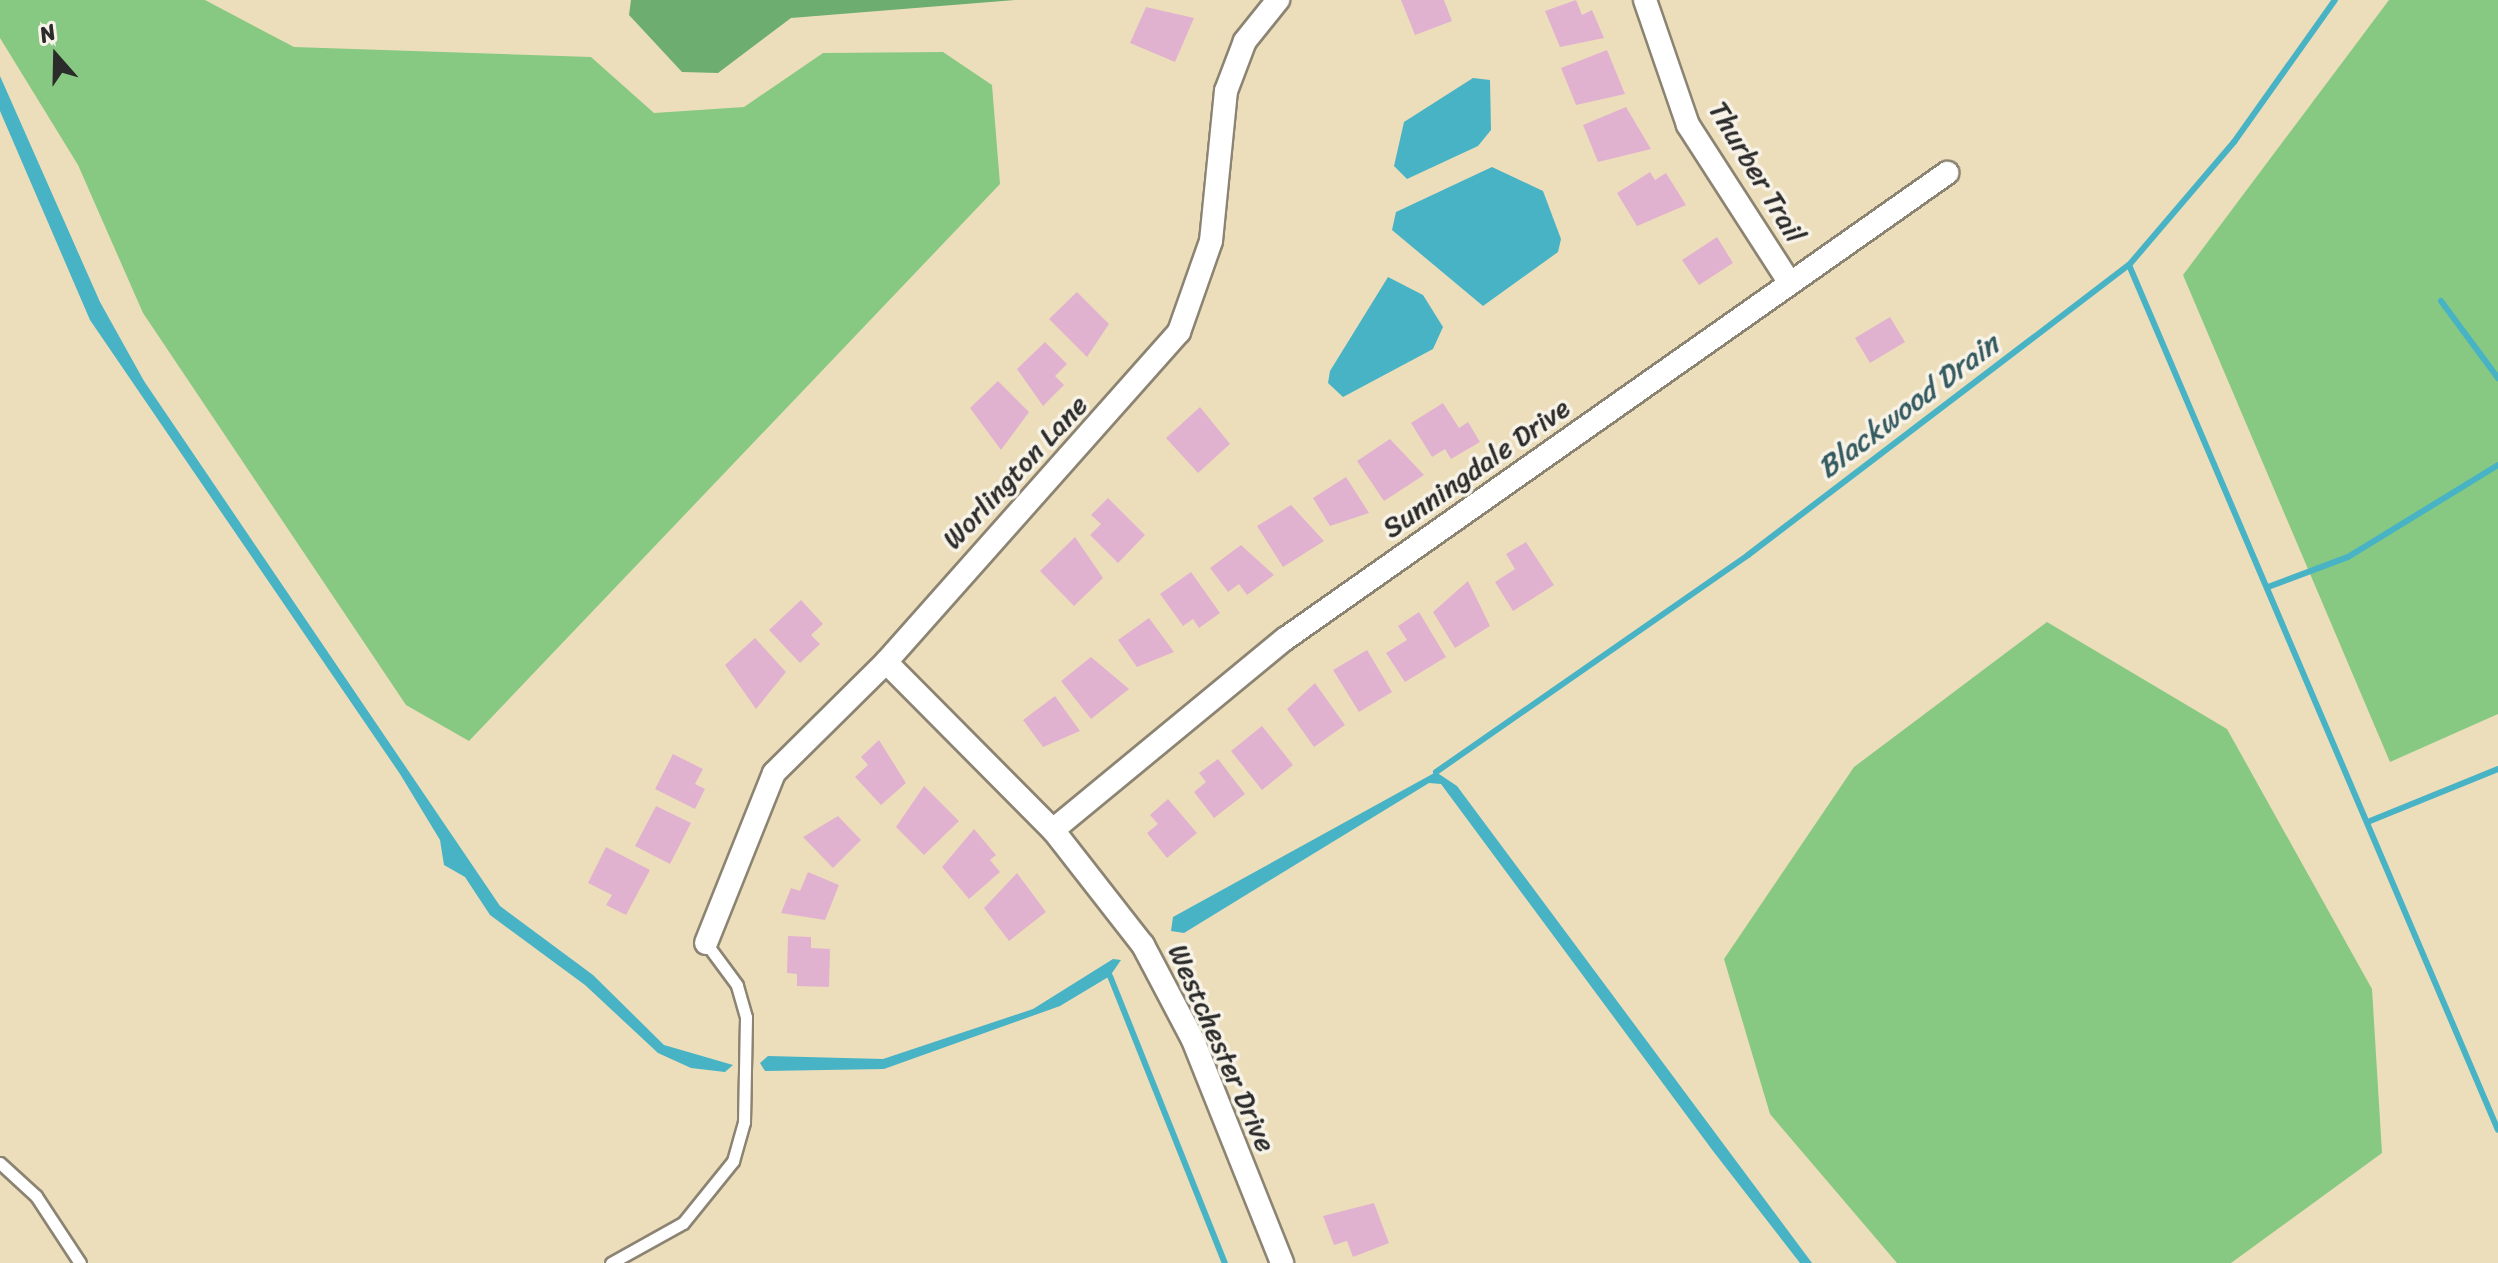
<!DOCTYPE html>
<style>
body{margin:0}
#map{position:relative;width:2498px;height:1263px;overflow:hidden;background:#eddebb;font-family:Sriracha,sans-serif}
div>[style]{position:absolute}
.green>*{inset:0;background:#87c982}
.forest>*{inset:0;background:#6dad70}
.water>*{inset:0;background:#47b3c5}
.stream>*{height:6px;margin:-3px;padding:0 3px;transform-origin:3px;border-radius:3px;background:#47b3c5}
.building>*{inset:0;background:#e1b2d0}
.roads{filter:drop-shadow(2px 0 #8c8473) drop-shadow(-2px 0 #8c8473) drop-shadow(0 2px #8c8473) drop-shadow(0 -2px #8c8473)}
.lane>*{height:11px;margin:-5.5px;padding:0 5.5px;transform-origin:5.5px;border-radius:5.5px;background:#fff}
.street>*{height:22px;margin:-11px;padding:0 11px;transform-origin:11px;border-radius:11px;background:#fff}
span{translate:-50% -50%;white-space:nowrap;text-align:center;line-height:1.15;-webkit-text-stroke:7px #f7f3e8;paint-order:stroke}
.street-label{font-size:28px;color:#2b2b2b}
.water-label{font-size:30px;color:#355b61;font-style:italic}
.north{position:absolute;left:16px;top:16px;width:80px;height:80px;-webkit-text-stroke:6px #f7f3e8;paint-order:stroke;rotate:340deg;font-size:22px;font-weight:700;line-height:32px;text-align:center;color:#2b2b2b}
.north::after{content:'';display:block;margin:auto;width:28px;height:36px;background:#2b2b2b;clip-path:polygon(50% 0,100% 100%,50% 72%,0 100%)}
</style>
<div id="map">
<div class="green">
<i style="clip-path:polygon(0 0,205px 0,294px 47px,591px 57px,654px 113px,744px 107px,823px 53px,943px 52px,992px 85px,1000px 184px,469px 741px,406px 705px,143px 313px,78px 165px,0 38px)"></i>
<i style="clip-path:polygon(2389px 0,2498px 0,2498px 714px,2390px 762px,2183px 275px)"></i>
<i style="clip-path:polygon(2047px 622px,2227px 729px,2372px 989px,2382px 1153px,2231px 1263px,1897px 1263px,1770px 1114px,1724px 959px,1854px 767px)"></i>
</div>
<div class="forest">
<i style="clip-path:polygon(631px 0,1015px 0,791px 18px,718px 73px,682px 72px,629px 15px)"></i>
</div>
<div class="water">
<i style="clip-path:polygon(0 76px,100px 302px,144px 381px,500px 906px,593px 975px,664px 1045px,733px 1065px,725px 1072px,691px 1068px,658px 1053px,585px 985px,490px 915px,465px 877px,444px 865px,440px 840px,400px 774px,90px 320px,0 111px)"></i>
<i style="clip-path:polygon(1473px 78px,1490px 80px,1491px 130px,1478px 146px,1407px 179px,1394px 166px,1404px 122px)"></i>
<i style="clip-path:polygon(1492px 167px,1543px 191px,1561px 239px,1558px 252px,1483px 306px,1392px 230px,1396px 212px)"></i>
<i style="clip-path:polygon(1388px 277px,1423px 295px,1443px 327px,1433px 349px,1343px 397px,1328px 383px,1330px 371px)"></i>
<i style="clip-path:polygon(1436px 772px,1457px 786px,1812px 1263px,1800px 1263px,1713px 1151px,1441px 784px,1429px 783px,1184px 933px,1171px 931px,1173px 917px)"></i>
<i style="clip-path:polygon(1113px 959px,1121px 960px,1110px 976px,1060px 1006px,884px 1069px,765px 1071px,760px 1063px,768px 1056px,883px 1059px,1033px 1009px)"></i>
</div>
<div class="stream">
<i style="left:2129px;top:265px;width:940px;rotate:66.9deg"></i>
<i style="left:2441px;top:301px;width:96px;rotate:53.5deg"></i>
<i style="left:2268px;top:587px;width:85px;rotate:-20.6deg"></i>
<i style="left:2348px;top:557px;width:176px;rotate:-31.5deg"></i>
<i style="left:1436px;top:772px;width:380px;rotate:-34.8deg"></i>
<i style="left:1748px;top:555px;width:479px;rotate:-37.3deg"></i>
<i style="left:2129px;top:265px;width:162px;rotate:-49.5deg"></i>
<i style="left:2234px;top:142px;width:174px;rotate:-54.6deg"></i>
<i style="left:2370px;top:821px;width:138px;rotate:-22.1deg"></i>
<i style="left:1110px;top:976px;width:309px;rotate:68.2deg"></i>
</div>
<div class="building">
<i style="clip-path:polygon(1401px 0,1444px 0,1452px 21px,1415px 35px)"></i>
<i style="clip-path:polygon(1576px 0,1582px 15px,1592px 10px,1604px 38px,1560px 47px,1545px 11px)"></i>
<i style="clip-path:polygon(1146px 7px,1194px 18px,1175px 62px,1130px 43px)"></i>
<i style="clip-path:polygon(1607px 50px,1625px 94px,1576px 105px,1561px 68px)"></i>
<i style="clip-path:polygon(1626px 107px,1651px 149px,1598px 162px,1583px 125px)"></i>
<i style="clip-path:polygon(1650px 172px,1655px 180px,1666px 173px,1686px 205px,1637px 226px,1617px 193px)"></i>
<i style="clip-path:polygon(1717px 237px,1733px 263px,1699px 285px,1682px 260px)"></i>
<i style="clip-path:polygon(1077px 292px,1109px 324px,1087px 357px,1049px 319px)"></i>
<i style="clip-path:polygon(1890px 317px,1905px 342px,1870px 363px,1855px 338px)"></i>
<i style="clip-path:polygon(1045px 342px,1067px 364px,1055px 376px,1064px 385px,1043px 406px,1017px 369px)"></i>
<i style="clip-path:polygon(998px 381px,1029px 412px,1001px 450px,970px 408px)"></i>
<i style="clip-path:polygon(1443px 403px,1459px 428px,1468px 422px,1480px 442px,1451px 459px,1445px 449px,1432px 457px,1411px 423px)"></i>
<i style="clip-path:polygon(1200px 407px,1230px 444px,1198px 473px,1166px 438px)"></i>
<i style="clip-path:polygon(1390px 439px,1424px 475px,1384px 501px,1357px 461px)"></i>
<i style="clip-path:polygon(1346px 477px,1369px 513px,1330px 526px,1313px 498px)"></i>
<i style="clip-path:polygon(1108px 498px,1145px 535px,1118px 563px,1090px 535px,1101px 524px,1091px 515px)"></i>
<i style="clip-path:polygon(1291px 505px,1324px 541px,1283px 567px,1257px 526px)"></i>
<i style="clip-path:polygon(1075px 537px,1103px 578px,1074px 606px,1040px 571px)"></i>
<i style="clip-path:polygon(1526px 542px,1554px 585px,1513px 611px,1495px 582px,1515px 569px,1506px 554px)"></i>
<i style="clip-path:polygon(1241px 545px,1274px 575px,1247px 595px,1239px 584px,1228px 592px,1210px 568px)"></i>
<i style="clip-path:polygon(1191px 572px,1220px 613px,1199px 628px,1193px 619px,1183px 626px,1160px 594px)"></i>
<i style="clip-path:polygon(1468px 581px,1490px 626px,1455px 648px,1433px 612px)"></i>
<i style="clip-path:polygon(801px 600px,823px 624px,811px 635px,820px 644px,800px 663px,769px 630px)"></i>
<i style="clip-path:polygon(1419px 612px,1446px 657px,1405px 682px,1386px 653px,1407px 640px,1398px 626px)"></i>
<i style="clip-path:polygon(1149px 618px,1174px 652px,1137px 667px,1118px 640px)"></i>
<i style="clip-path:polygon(755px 638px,786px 672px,756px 709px,725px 665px)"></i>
<i style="clip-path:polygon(1367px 650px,1392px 692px,1359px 712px,1333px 670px)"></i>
<i style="clip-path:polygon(1091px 657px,1129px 689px,1091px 719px,1061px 681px)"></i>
<i style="clip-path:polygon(1315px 683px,1345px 725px,1314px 747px,1287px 709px)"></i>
<i style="clip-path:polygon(1055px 696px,1080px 731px,1043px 747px,1023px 720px)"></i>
<i style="clip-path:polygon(1262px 726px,1293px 765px,1262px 790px,1231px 751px)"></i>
<i style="clip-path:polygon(879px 740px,906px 783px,881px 805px,855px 777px,868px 765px,861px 757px)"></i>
<i style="clip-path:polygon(673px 754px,703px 769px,695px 784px,705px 789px,695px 809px,655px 789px)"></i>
<i style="clip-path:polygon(1218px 759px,1245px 794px,1214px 818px,1194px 792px,1206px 782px,1199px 773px)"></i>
<i style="clip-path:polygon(924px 786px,959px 821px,924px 855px,896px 827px)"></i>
<i style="clip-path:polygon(1168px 799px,1197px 833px,1167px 858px,1147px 833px,1158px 824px,1150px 815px)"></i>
<i style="clip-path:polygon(656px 806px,691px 823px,670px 864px,635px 846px)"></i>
<i style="clip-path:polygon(838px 816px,861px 840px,833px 868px,803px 837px)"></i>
<i style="clip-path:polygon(974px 829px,996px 855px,990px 860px,1000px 872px,969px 899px,942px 867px)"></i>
<i style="clip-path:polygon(606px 847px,650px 870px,626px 915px,606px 905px,612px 895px,588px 883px)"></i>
<i style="clip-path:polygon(808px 872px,839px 885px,825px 920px,781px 913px,791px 888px,800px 891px)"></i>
<i style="clip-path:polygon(1017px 873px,1046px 912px,1009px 941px,984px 908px)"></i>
<i style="clip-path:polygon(788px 936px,811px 937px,811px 948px,830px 949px,829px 987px,797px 986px,797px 974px,787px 973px)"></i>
<i style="clip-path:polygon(1374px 1203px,1389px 1243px,1353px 1257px,1347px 1241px,1334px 1245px,1323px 1216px)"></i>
</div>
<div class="roads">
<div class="lane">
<i style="left:0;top:1163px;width:49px;rotate:42.5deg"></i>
<i style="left:36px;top:1196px;width:80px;rotate:56.7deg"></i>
<i style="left:611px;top:1263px;width:82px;rotate:-29.1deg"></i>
<i style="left:683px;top:1223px;width:80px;rotate:-51.1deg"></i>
<i style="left:733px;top:1161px;width:41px;rotate:-74.2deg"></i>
<i style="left:744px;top:1122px;width:105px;rotate:-88.9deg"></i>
<i style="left:746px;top:1017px;width:33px;rotate:-106deg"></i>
<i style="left:737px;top:985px;width:52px;rotate:-126.4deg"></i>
</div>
<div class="street">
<i style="left:1645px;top:0;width:132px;rotate:71deg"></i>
<i style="left:1688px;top:125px;width:188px;rotate:57.2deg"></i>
<i style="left:886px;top:662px;width:237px;rotate:45.2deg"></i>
<i style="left:1053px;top:830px;width:146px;rotate:52deg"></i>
<i style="left:1143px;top:945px;width:107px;rotate:62.2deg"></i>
<i style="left:1193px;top:1040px;width:240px;rotate:68.2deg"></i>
<i style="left:1053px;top:830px;width:301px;rotate:-39.5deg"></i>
<i style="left:1285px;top:639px;width:810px;rotate:-35.14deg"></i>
<i style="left:706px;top:943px;width:183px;rotate:-68.2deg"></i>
<i style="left:774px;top:773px;width:158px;rotate:-44.7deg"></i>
<i style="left:886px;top:662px;width:441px;rotate:-48.4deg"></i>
<i style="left:1179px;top:332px;width:96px;rotate:-70.6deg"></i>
<i style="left:1211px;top:241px;width:151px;rotate:-84.3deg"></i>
<i style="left:1226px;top:91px;width:53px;rotate:-69.2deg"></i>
<i style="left:1245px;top:41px;width:53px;rotate:-51.2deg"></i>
</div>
</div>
<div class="street-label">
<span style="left:1757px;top:172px;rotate:59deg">Thurber Trail</span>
<span style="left:1476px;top:468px;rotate:-35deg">Sunningdale Drive</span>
<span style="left:1015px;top:472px;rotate:-47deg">Worlington Lane</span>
<span style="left:1222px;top:1048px;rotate:66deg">Westchester Drive</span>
</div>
<div class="water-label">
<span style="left:1908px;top:406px;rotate:-37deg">Blackwood Drain</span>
</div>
<div class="north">N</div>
</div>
